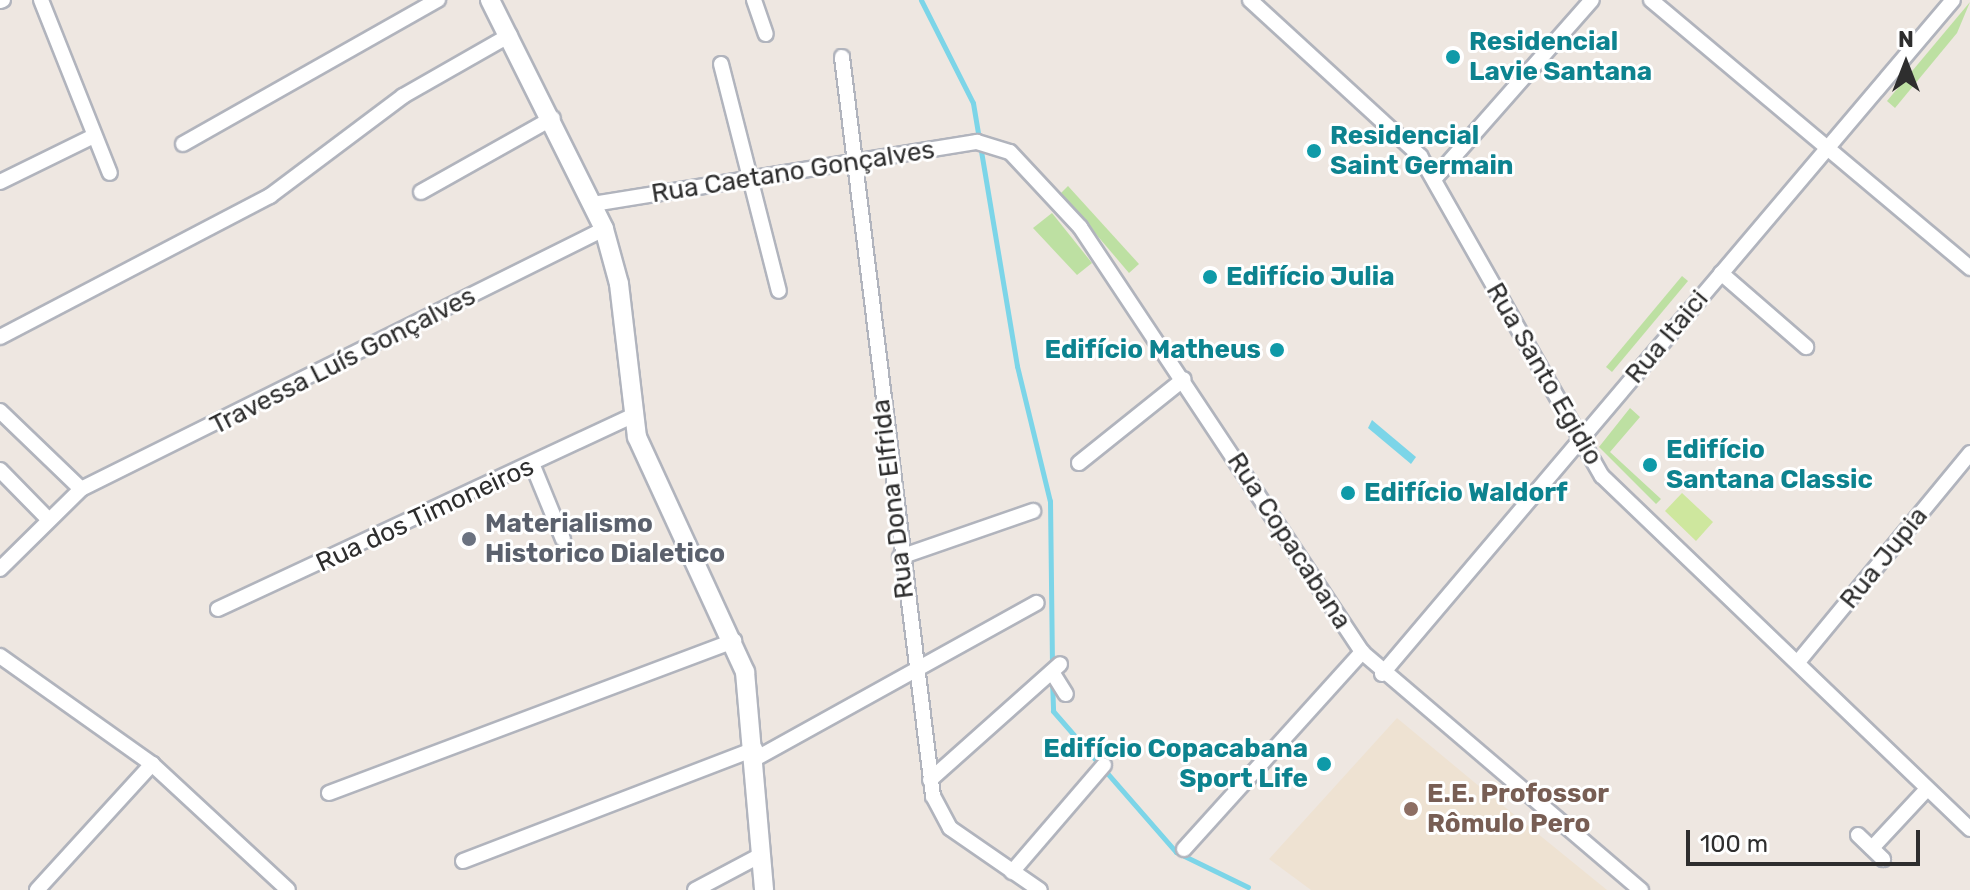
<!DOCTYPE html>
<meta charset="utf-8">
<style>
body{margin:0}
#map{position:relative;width:1970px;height:890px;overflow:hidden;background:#eee7e1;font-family:Rubik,sans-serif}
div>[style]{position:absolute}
.education>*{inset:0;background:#eee2d2}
.green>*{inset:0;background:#bde0a2}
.pitch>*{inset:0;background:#cee79e}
.water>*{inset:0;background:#7cd5e8}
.stream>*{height:5px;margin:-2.5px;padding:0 2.5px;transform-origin:2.5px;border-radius:2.5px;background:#7cd5e8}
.roads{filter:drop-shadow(2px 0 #b1b4bd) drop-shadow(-2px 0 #b1b4bd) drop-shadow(0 2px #b1b4bd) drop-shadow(0 -2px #b1b4bd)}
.minor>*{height:14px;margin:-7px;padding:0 7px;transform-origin:7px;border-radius:7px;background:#fff}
.tertiary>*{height:18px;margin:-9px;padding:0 9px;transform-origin:9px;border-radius:9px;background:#fff}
.dots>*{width:22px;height:22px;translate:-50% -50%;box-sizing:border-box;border:4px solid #fff;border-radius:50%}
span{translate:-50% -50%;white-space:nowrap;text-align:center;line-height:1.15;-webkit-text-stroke:6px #fff;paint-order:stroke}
.culture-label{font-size:26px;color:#0d838f;font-weight:700}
.left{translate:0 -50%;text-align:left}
.right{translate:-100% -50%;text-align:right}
.street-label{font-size:26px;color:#2e2e2e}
.worship-label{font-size:26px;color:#5b616d;font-weight:700}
.education-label{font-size:26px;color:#785e54;font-weight:700}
.north{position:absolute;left:1866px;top:24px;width:80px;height:80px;-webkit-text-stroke:6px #fff;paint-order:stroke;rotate:0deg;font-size:22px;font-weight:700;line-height:32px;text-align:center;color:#2e2e2e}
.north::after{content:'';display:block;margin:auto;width:28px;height:36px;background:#2e2e2e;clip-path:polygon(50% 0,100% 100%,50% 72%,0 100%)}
.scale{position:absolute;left:1686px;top:830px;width:234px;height:36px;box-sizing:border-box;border:4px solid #2e2e2e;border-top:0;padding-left:10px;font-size:24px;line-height:28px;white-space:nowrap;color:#2e2e2e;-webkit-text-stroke:6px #fff;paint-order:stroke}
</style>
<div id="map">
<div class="education">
<i style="clip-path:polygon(1397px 718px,1474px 782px,1607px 890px,1311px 890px,1269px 859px)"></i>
</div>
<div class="green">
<i style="clip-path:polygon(1970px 2px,1957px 33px,1895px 108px,1887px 101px)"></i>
<i style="clip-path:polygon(1068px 186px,1139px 264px,1129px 273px,1061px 193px)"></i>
<i style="clip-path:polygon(1052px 213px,1092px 263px,1077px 275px,1033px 228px)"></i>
<i style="clip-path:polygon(1682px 276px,1688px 281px,1612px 372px,1606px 367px)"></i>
<i style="clip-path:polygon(1630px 408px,1640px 417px,1610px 452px,1661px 499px,1656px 504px,1599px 447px)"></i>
</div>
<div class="pitch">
<i style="clip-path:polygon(1682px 493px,1713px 522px,1696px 541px,1665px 511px)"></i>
</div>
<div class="water">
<i style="clip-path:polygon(1372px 420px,1416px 457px,1411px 464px,1368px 428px)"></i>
</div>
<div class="stream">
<i style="left:921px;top:0;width:115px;rotate:63.2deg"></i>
<i style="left:973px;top:103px;width:267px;rotate:80.5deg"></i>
<i style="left:1017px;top:366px;width:139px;rotate:76.3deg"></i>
<i style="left:1050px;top:501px;width:164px;rotate:89.3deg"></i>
<i style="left:1052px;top:679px;width:32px;rotate:88deg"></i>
<i style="left:1053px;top:711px;width:187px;rotate:48.9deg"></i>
<i style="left:1176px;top:852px;width:80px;rotate:25.9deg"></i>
</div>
<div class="roads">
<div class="minor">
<i style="left:41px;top:0;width:186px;rotate:68.3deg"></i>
<i style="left:754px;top:0;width:36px;rotate:71deg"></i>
<i style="left:1250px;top:0;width:231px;rotate:42.5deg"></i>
<i style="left:1420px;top:156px;width:368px;rotate:60.4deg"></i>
<i style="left:1602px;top:476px;width:510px;rotate:43.81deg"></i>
<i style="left:1651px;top:0;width:417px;rotate:40deg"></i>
<i style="left:0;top:1px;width:3px;rotate:-18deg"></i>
<i style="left:842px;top:57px;width:745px;rotate:82.98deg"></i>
<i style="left:933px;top:796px;width:36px;rotate:62deg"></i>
<i style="left:950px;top:828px;width:109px;rotate:34.6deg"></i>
<i style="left:721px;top:64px;width:234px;rotate:75.7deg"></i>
<i style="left:183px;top:144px;width:293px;rotate:-29.5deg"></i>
<i style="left:1435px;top:178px;width:237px;rotate:-48.6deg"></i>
<i style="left:0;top:182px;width:105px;rotate:-26.1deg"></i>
<i style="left:421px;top:192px;width:151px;rotate:-29.3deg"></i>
<i style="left:593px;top:204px;width:389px;rotate:-9.2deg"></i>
<i style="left:977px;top:142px;width:34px;rotate:17deg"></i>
<i style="left:1010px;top:152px;width:103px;rotate:47deg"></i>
<i style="left:1080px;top:227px;width:510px;rotate:56.43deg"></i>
<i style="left:1362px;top:652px;width:367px;rotate:40.5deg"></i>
<i style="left:1721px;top:273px;width:113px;rotate:41deg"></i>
<i style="left:0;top:337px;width:305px;rotate:-27.6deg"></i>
<i style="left:270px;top:196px;width:166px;rotate:-36.9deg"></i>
<i style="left:403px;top:96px;width:123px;rotate:-29.7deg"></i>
<i style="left:0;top:411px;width:112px;rotate:43.9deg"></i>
<i style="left:1079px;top:463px;width:134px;rotate:-38.7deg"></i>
<i style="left:533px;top:466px;width:79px;rotate:67.7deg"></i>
<i style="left:0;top:470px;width:66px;rotate:45.6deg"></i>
<i style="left:900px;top:557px;width:141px;rotate:-19.1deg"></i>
<i style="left:0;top:569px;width:114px;rotate:-44.6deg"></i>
<i style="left:81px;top:489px;width:584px;rotate:-26.43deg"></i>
<i style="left:218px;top:609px;width:456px;rotate:-25deg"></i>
<i style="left:0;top:656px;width:186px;rotate:35.4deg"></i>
<i style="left:152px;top:764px;width:185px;rotate:42.8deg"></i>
<i style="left:1798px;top:662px;width:271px;rotate:-50.5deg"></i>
<i style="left:1052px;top:672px;width:26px;rotate:58deg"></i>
<i style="left:1382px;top:674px;width:883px;rotate:-49.73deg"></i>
<i style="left:755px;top:759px;width:322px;rotate:-29deg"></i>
<i style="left:930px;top:780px;width:174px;rotate:-41.7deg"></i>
<i style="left:329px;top:793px;width:433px;rotate:-20.6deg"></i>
<i style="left:1858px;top:835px;width:35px;rotate:44deg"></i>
<i style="left:1872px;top:848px;width:81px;rotate:-47deg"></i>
<i style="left:1184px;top:849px;width:266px;rotate:-47.9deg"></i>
<i style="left:463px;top:861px;width:313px;rotate:-21deg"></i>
<i style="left:1012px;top:872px;width:141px;rotate:-49.3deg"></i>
<i style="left:37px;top:890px;width:171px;rotate:-47.6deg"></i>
<i style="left:695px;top:890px;width:72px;rotate:-28deg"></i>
</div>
<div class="tertiary">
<i style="left:490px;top:0;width:256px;rotate:63.5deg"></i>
<i style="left:604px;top:229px;width:57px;rotate:74.7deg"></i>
<i style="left:619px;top:284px;width:154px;rotate:83.3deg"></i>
<i style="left:637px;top:437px;width:259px;rotate:65.3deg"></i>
<i style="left:745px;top:672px;width:219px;rotate:85deg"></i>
</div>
</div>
<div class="dots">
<i style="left:1453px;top:57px;background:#0f9aa8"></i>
<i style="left:1314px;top:151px;background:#0f9aa8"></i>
<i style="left:1210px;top:277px;background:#0f9aa8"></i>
<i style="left:1277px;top:350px;background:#0f9aa8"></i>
<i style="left:1650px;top:465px;background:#0f9aa8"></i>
<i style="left:1348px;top:493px;background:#0f9aa8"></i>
<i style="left:469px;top:539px;background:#6b7280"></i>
<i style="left:1324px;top:764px;background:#0f9aa8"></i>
<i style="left:1411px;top:809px;background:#8d6e63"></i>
</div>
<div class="culture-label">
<span class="left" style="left:1469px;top:57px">Residencial<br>Lavie Santana</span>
<span class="left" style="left:1330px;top:151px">Residencial<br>Saint Germain</span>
<span class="left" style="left:1226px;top:277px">Edifício Julia</span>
<span class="right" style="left:1261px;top:350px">Edifício Matheus</span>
<span class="left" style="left:1666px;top:465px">Edifício<br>Santana Classic</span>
<span class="left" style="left:1364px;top:493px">Edifício Waldorf</span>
<span class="right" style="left:1308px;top:764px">Edifício Copacabana<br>Sport Life</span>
</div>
<div class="street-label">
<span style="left:793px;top:172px;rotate:-9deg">Rua Caetano Gonçalves</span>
<span style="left:1667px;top:337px;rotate:-50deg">Rua Itaici</span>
<span style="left:343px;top:361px;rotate:-27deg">Travessa Luís Gonçalves</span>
<span style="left:1544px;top:374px;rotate:60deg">Rua Santo Egidio</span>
<span style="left:893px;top:499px;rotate:-97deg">Rua Dona Elfrida</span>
<span style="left:425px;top:515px;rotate:-25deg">Rua dos Timoneiros</span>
<span style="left:1289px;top:541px;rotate:57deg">Rua Copacabana</span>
<span style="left:1884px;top:558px;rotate:-51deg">Rua Jupia</span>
</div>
<div class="worship-label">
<span class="left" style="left:485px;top:539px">Materialismo<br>Historico Dialetico</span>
</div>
<div class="education-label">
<span class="left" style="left:1427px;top:809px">E.E. Profossor<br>Rômulo Pero</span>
</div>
<div class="north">N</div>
<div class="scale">100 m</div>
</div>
